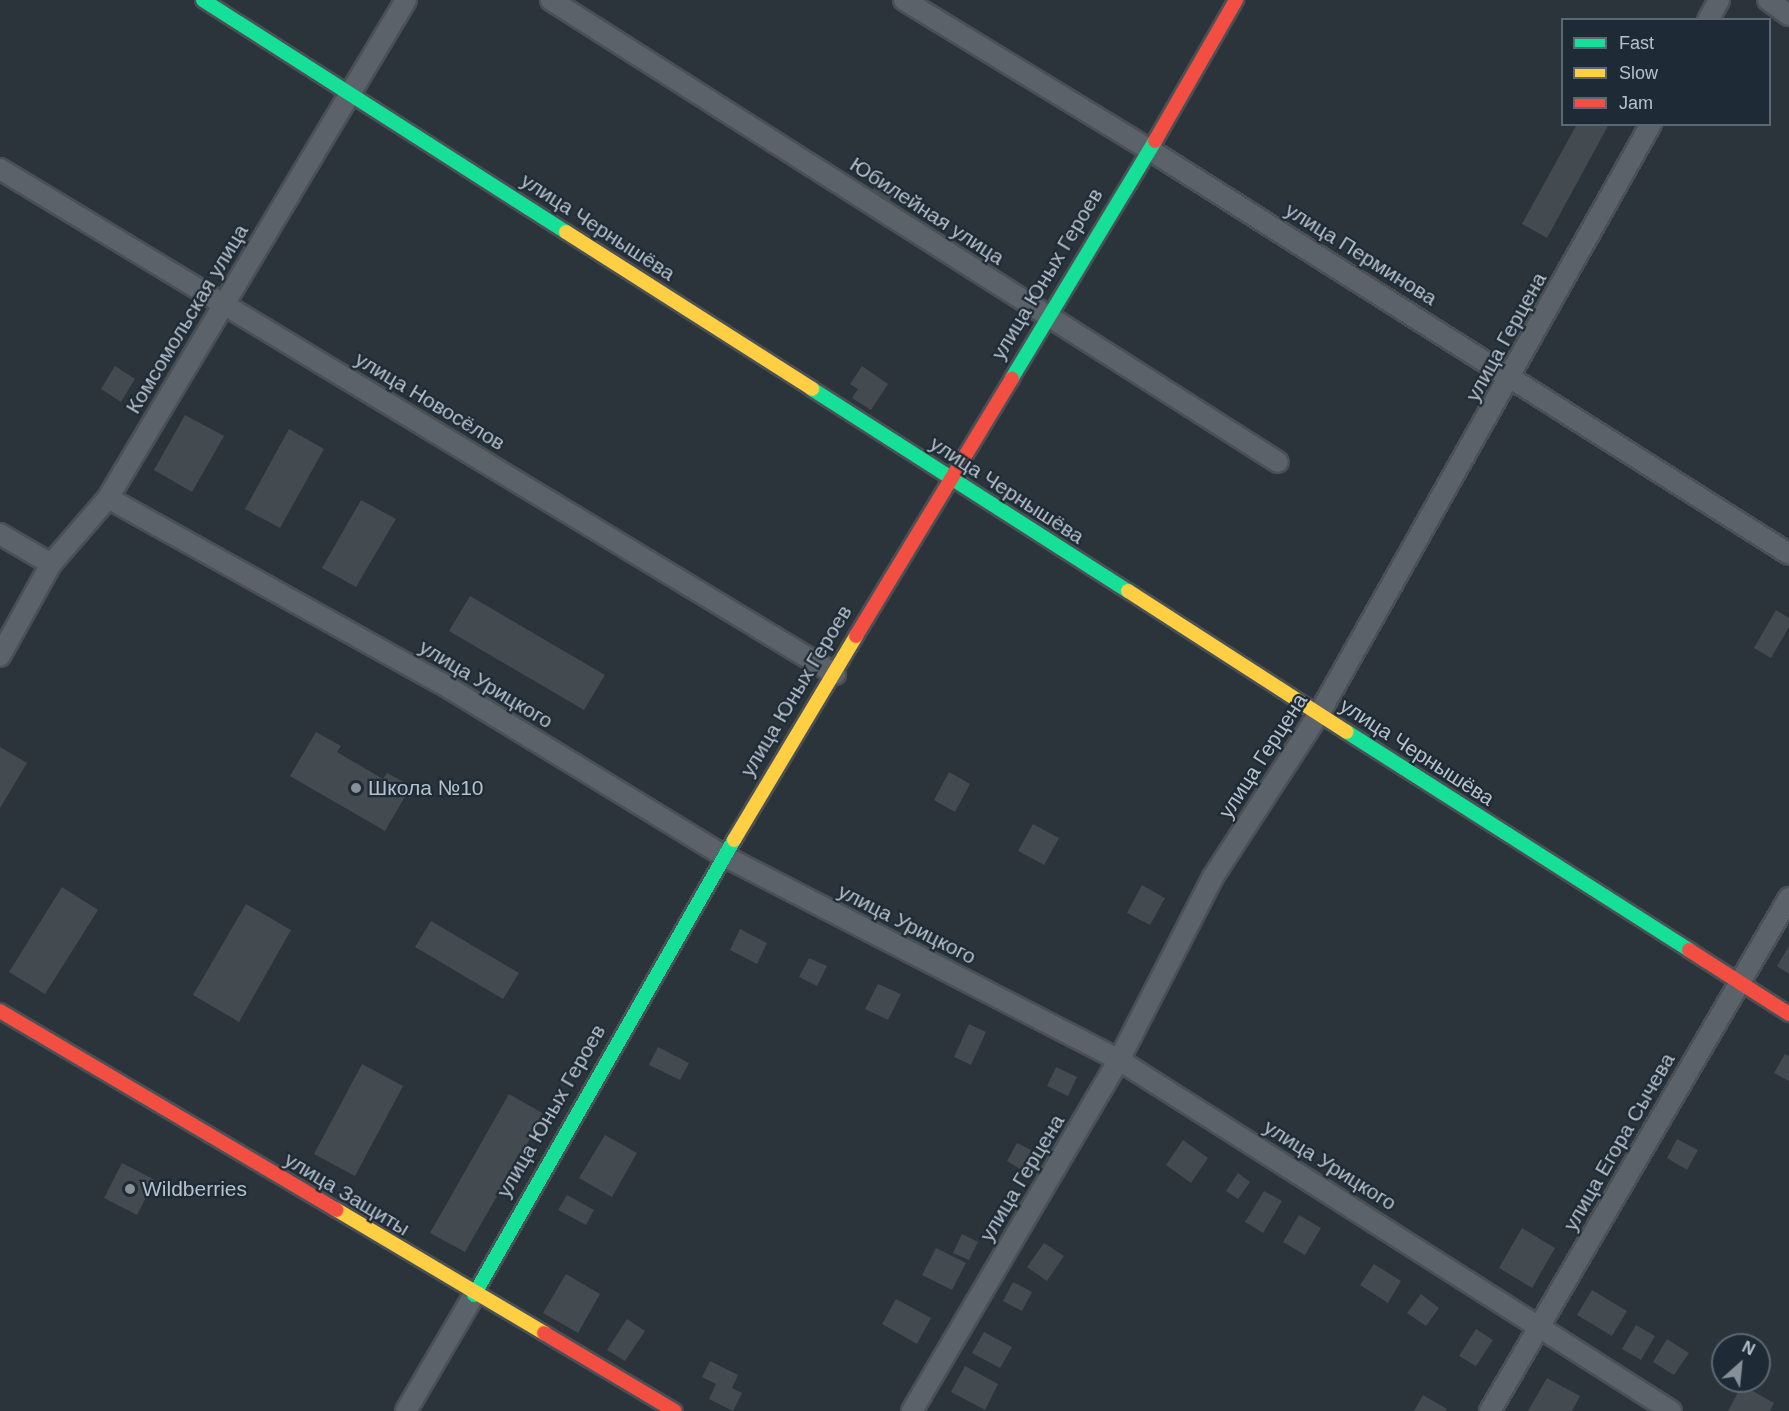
<!DOCTYPE html>
<meta charset="utf-8">
<style>
body{margin:0}
#map{position:relative;width:1789px;height:1411px;overflow:hidden;background:#2b343b;font-family:Arial,sans-serif}
div>[style]{position:absolute}
.building>*{inset:0;background:#434a50}
.roads{filter:drop-shadow(2px 0 #4a5055) drop-shadow(-2px 0 #4a5055) drop-shadow(0 2px #4a5055) drop-shadow(0 -2px #4a5055)}
.street>*{height:20px;margin:-10px;padding:0 10px;transform-origin:10px;border-radius:10px;background:#5c6269}
.fast>*{height:14px;margin:-7px;padding:0 7px;transform-origin:7px;border-radius:7px;background:#16e098}
.slow>*{height:14px;margin:-7px;padding:0 7px;transform-origin:7px;border-radius:7px;background:#ffcf43}
.jam>*{height:14px;margin:-7px;padding:0 7px;transform-origin:7px;border-radius:7px;background:#f24e42}
.dots>*{width:16px;height:16px;translate:-50% -50%;box-sizing:border-box;border:3px solid #1e2b36;border-radius:50%}
span{translate:-50% -50%;white-space:nowrap;text-align:center;line-height:1.15;-webkit-text-stroke:4.5px #1e2b36;paint-order:stroke}
.street-label{font-size:21px;color:#b7c1cb}
.poi-label{font-size:21px;color:#b7c1cb}
.left{translate:0 -50%;text-align:left}
.legend{position:absolute;left:1561px;top:18px;width:210px;height:108px;box-sizing:border-box;background:#1e2b36;border:2px solid #5b6772;margin:0;padding:8px 10px;list-style:none;font-size:18px;color:#b7c1cb}
.legend li{display:flex;align-items:center;gap:12px;height:30px}
.legend b{width:30px;border:2px solid #5b6772}
.north{position:absolute;left:1711px;top:1333px;width:60px;height:60px;box-sizing:border-box;background:#1e2b36;border:2px solid #5b6772;border-radius:50%;rotate:27deg;font-size:16px;font-weight:700;line-height:24px;text-align:center;color:#b7c1cb}
.north::after{content:'';display:block;margin:auto;width:21px;height:27px;background:#869099;clip-path:polygon(50% 0,100% 100%,50% 72%,0 100%)}
</style>
<div id="map">
<div class="building">
<i style="clip-path:polygon(1577px 124px,1609px 124px,1547px 238px,1522px 224px)"></i>
<i style="clip-path:polygon(882px 175px,898px 186px,888px 203px,871px 193px)"></i>
<i style="clip-path:polygon(115px 366px,135px 379px,121px 402px,101px 389px)"></i>
<i style="clip-path:polygon(862px 366px,888px 384px,871px 410px,852px 398px,858px 389px,850px 384px)"></i>
<i style="clip-path:polygon(185px 415px,224px 436px,192px 492px,154px 470px)"></i>
<i style="clip-path:polygon(289px 429px,324px 449px,280px 528px,245px 509px)"></i>
<i style="clip-path:polygon(361px 500px,396px 519px,356px 587px,322px 568px)"></i>
<i style="clip-path:polygon(470px 596px,605px 675px,584px 710px,449px 631px)"></i>
<i style="clip-path:polygon(1776px 610px,1789px 618px,1789px 627px,1771px 658px,1754px 648px)"></i>
<i style="clip-path:polygon(316px 732px,341px 746px,337px 752px,383px 779px,387px 773px,411px 786px,385px 831px,290px 776px)"></i>
<i style="clip-path:polygon(0 747px,27px 763px,0 808px)"></i>
<i style="clip-path:polygon(949px 772px,970px 784px,955px 812px,934px 800px)"></i>
<i style="clip-path:polygon(1033px 824px,1059px 838px,1044px 865px,1018px 851px)"></i>
<i style="clip-path:polygon(1142px 885px,1165px 898px,1150px 925px,1127px 913px)"></i>
<i style="clip-path:polygon(62px 887px,98px 910px,45px 994px,9px 972px)"></i>
<i style="clip-path:polygon(246px 904px,291px 930px,239px 1022px,193px 995px)"></i>
<i style="clip-path:polygon(431px 921px,519px 973px,503px 999px,415px 947px)"></i>
<i style="clip-path:polygon(740px 929px,767px 943px,757px 964px,730px 950px)"></i>
<i style="clip-path:polygon(1789px 946px,1789px 974px,1777px 966px)"></i>
<i style="clip-path:polygon(809px 958px,827px 966px,817px 986px,799px 977px)"></i>
<i style="clip-path:polygon(878px 984px,901px 994px,888px 1020px,865px 1009px)"></i>
<i style="clip-path:polygon(969px 1024px,986px 1032px,971px 1065px,954px 1057px)"></i>
<i style="clip-path:polygon(658px 1047px,689px 1063px,680px 1080px,649px 1065px)"></i>
<i style="clip-path:polygon(1785px 1054px,1789px 1056px,1789px 1081px,1774px 1073px)"></i>
<i style="clip-path:polygon(362px 1064px,403px 1086px,355px 1176px,314px 1154px)"></i>
<i style="clip-path:polygon(1056px 1067px,1077px 1077px,1068px 1096px,1047px 1086px)"></i>
<i style="clip-path:polygon(509px 1094px,544px 1114px,465px 1252px,430px 1233px)"></i>
<i style="clip-path:polygon(605px 1135px,637px 1153px,612px 1197px,579px 1178px)"></i>
<i style="clip-path:polygon(1677px 1139px,1698px 1150px,1687px 1170px,1667px 1158px)"></i>
<i style="clip-path:polygon(1183px 1140px,1208px 1158px,1191px 1183px,1166px 1165px)"></i>
<i style="clip-path:polygon(1017px 1143px,1033px 1151px,1022px 1170px,1007px 1161px)"></i>
<i style="clip-path:polygon(122px 1163px,155px 1180px,137px 1215px,104px 1198px)"></i>
<i style="clip-path:polygon(1238px 1173px,1250px 1182px,1238px 1199px,1226px 1191px)"></i>
<i style="clip-path:polygon(1264px 1191px,1282px 1201px,1263px 1233px,1245px 1222px)"></i>
<i style="clip-path:polygon(567px 1195px,594px 1210px,586px 1225px,558px 1210px)"></i>
<i style="clip-path:polygon(1299px 1215px,1321px 1228px,1305px 1255px,1283px 1242px)"></i>
<i style="clip-path:polygon(1522px 1228px,1555px 1248px,1532px 1288px,1499px 1268px)"></i>
<i style="clip-path:polygon(962px 1234px,978px 1242px,969px 1260px,953px 1253px)"></i>
<i style="clip-path:polygon(1044px 1243px,1064px 1256px,1047px 1281px,1027px 1267px)"></i>
<i style="clip-path:polygon(936px 1248px,966px 1263px,952px 1290px,922px 1275px)"></i>
<i style="clip-path:polygon(1374px 1264px,1401px 1281px,1388px 1303px,1360px 1285px)"></i>
<i style="clip-path:polygon(566px 1274px,600px 1294px,578px 1333px,543px 1313px)"></i>
<i style="clip-path:polygon(1013px 1282px,1032px 1292px,1022px 1311px,1003px 1301px)"></i>
<i style="clip-path:polygon(1592px 1290px,1627px 1311px,1612px 1336px,1577px 1315px)"></i>
<i style="clip-path:polygon(1421px 1294px,1439px 1308px,1426px 1326px,1407px 1313px)"></i>
<i style="clip-path:polygon(896px 1299px,931px 1318px,917px 1344px,882px 1324px)"></i>
<i style="clip-path:polygon(627px 1319px,645px 1331px,625px 1361px,607px 1350px)"></i>
<i style="clip-path:polygon(1636px 1325px,1655px 1336px,1641px 1360px,1622px 1349px)"></i>
<i style="clip-path:polygon(1476px 1329px,1493px 1340px,1476px 1366px,1459px 1356px)"></i>
<i style="clip-path:polygon(984px 1332px,1012px 1347px,1000px 1368px,972px 1353px)"></i>
<i style="clip-path:polygon(1667px 1339px,1689px 1353px,1674px 1375px,1653px 1362px)"></i>
<i style="clip-path:polygon(710px 1361px,738px 1375px,732px 1388px,742px 1393px,733px 1411px,709px 1399px,716px 1384px,702px 1377px)"></i>
<i style="clip-path:polygon(965px 1366px,998px 1384px,985px 1410px,951px 1392px)"></i>
<i style="clip-path:polygon(1547px 1378px,1580px 1396px,1572px 1411px,1528px 1411px)"></i>
<i style="clip-path:polygon(1742px 1385px,1774px 1403px,1770px 1411px,1728px 1411px)"></i>
<i style="clip-path:polygon(1423px 1395px,1447px 1409px,1446px 1411px,1414px 1411px)"></i>
</div>
<div class="roads">
<div class="street">
<i style="left:551px;top:0;width:861px;rotate:32.44deg"></i>
<i style="left:904px;top:0;width:288px;rotate:31.4deg"></i>
<i style="left:1150px;top:150px;width:756px;rotate:32.3deg"></i>
<i style="left:1768px;top:0;width:26px;rotate:36deg"></i>
<i style="left:1708px;top:20px;width:23px;rotate:-61deg"></i>
<i style="left:0;top:169px;width:976px;rotate:31.17deg"></i>
<i style="left:108px;top:498px;width:381px;rotate:29.1deg"></i>
<i style="left:441px;top:683px;width:332px;rotate:31.4deg"></i>
<i style="left:724px;top:856px;width:445px;rotate:27.3deg"></i>
<i style="left:1119px;top:1060px;width:654px;rotate:32.45deg"></i>
<i style="left:0;top:534px;width:59px;rotate:30.5deg"></i>
<i style="left:0;top:656px;width:105px;rotate:-61deg"></i>
<i style="left:51px;top:564px;width:87px;rotate:-49.2deg"></i>
<i style="left:108px;top:498px;width:580px;rotate:-59.1deg"></i>
<i style="left:406px;top:1411px;width:134px;rotate:-59.6deg"></i>
<i style="left:912px;top:1411px;width:407px;rotate:-59.5deg"></i>
<i style="left:1119px;top:1060px;width:206px;rotate:-62.8deg"></i>
<i style="left:1213px;top:877px;width:194px;rotate:-57deg"></i>
<i style="left:1319px;top:714px;width:677px;rotate:-60.63deg"></i>
<i style="left:1490px;top:1411px;width:594px;rotate:-59.76deg"></i>
</div>
<div class="fast">
<i style="left:203px;top:0;width:431px;rotate:32.6deg"></i>
<i style="left:1012px;top:378px;width:277px;rotate:-58.9deg"></i>
<i style="left:812px;top:389px;width:375px;rotate:32.6deg"></i>
<i style="left:1347px;top:732px;width:406px;rotate:32.5deg"></i>
<i style="left:474px;top:1295px;width:524px;rotate:-60.26deg"></i>
</div>
<div class="slow">
<i style="left:566px;top:232px;width:292px;rotate:32.5deg"></i>
<i style="left:1128px;top:591px;width:260px;rotate:32.8deg"></i>
<i style="left:734px;top:840px;width:238px;rotate:-59.1deg"></i>
<i style="left:337px;top:1210px;width:241px;rotate:30.7deg"></i>
</div>
<div class="jam">
<i style="left:1155px;top:141px;width:163px;rotate:-60.1deg"></i>
<i style="left:856px;top:636px;width:301px;rotate:-58.8deg"></i>
<i style="left:1689px;top:950px;width:119px;rotate:32.6deg"></i>
<i style="left:0;top:1011px;width:391px;rotate:30.6deg"></i>
<i style="left:544px;top:1333px;width:152px;rotate:30.8deg"></i>
</div>
</div>
<div class="dots">
<i style="left:356px;top:788px;background:#869099"></i>
<i style="left:130px;top:1189px;background:#869099"></i>
</div>
<div class="street-label">
<span style="left:927px;top:211px;rotate:33deg">Юбилейная улица</span>
<span style="left:598px;top:227px;rotate:33deg">улица Чернышёва</span>
<span style="left:1361px;top:254px;rotate:32deg">улица Перминова</span>
<span style="left:1047px;top:274px;rotate:-59deg">улица Юных Героев</span>
<span style="left:187px;top:319px;rotate:-59deg">Комсомольская улица</span>
<span style="left:1506px;top:337px;rotate:-61deg">улица Герцена</span>
<span style="left:430px;top:401px;rotate:31deg">улица Новосёлов</span>
<span style="left:1007px;top:490px;rotate:33deg">улица Чернышёва</span>
<span style="left:486px;top:684px;rotate:31deg">улица Урицкого</span>
<span style="left:796px;top:691px;rotate:-59deg">улица Юных Героев</span>
<span style="left:1417px;top:752px;rotate:33deg">улица Чернышёва</span>
<span style="left:1263px;top:756px;rotate:-57deg">улица Герцена</span>
<span style="left:907px;top:924px;rotate:27deg">улица Урицкого</span>
<span style="left:551px;top:1111px;rotate:-60deg">улица Юных Героев</span>
<span style="left:1619px;top:1142px;rotate:-60deg">улица Егора Сычева</span>
<span style="left:1330px;top:1165px;rotate:32deg">улица Урицкого</span>
<span style="left:1022px;top:1178px;rotate:-59deg">улица Герцена</span>
<span style="left:347px;top:1194px;rotate:31deg">улица Защиты</span>
</div>
<div class="poi-label">
<span class="left" style="left:368px;top:788px">Школа №10</span>
<span class="left" style="left:142px;top:1189px">Wildberries</span>
</div>
<ul class="legend">
<li><b style="height:8px;background:#16e098"></b>Fast</li>
<li><b style="height:8px;background:#ffcf43"></b>Slow</li>
<li><b style="height:8px;background:#f24e42"></b>Jam</li>
</ul>
<div class="north">N</div>
</div>
